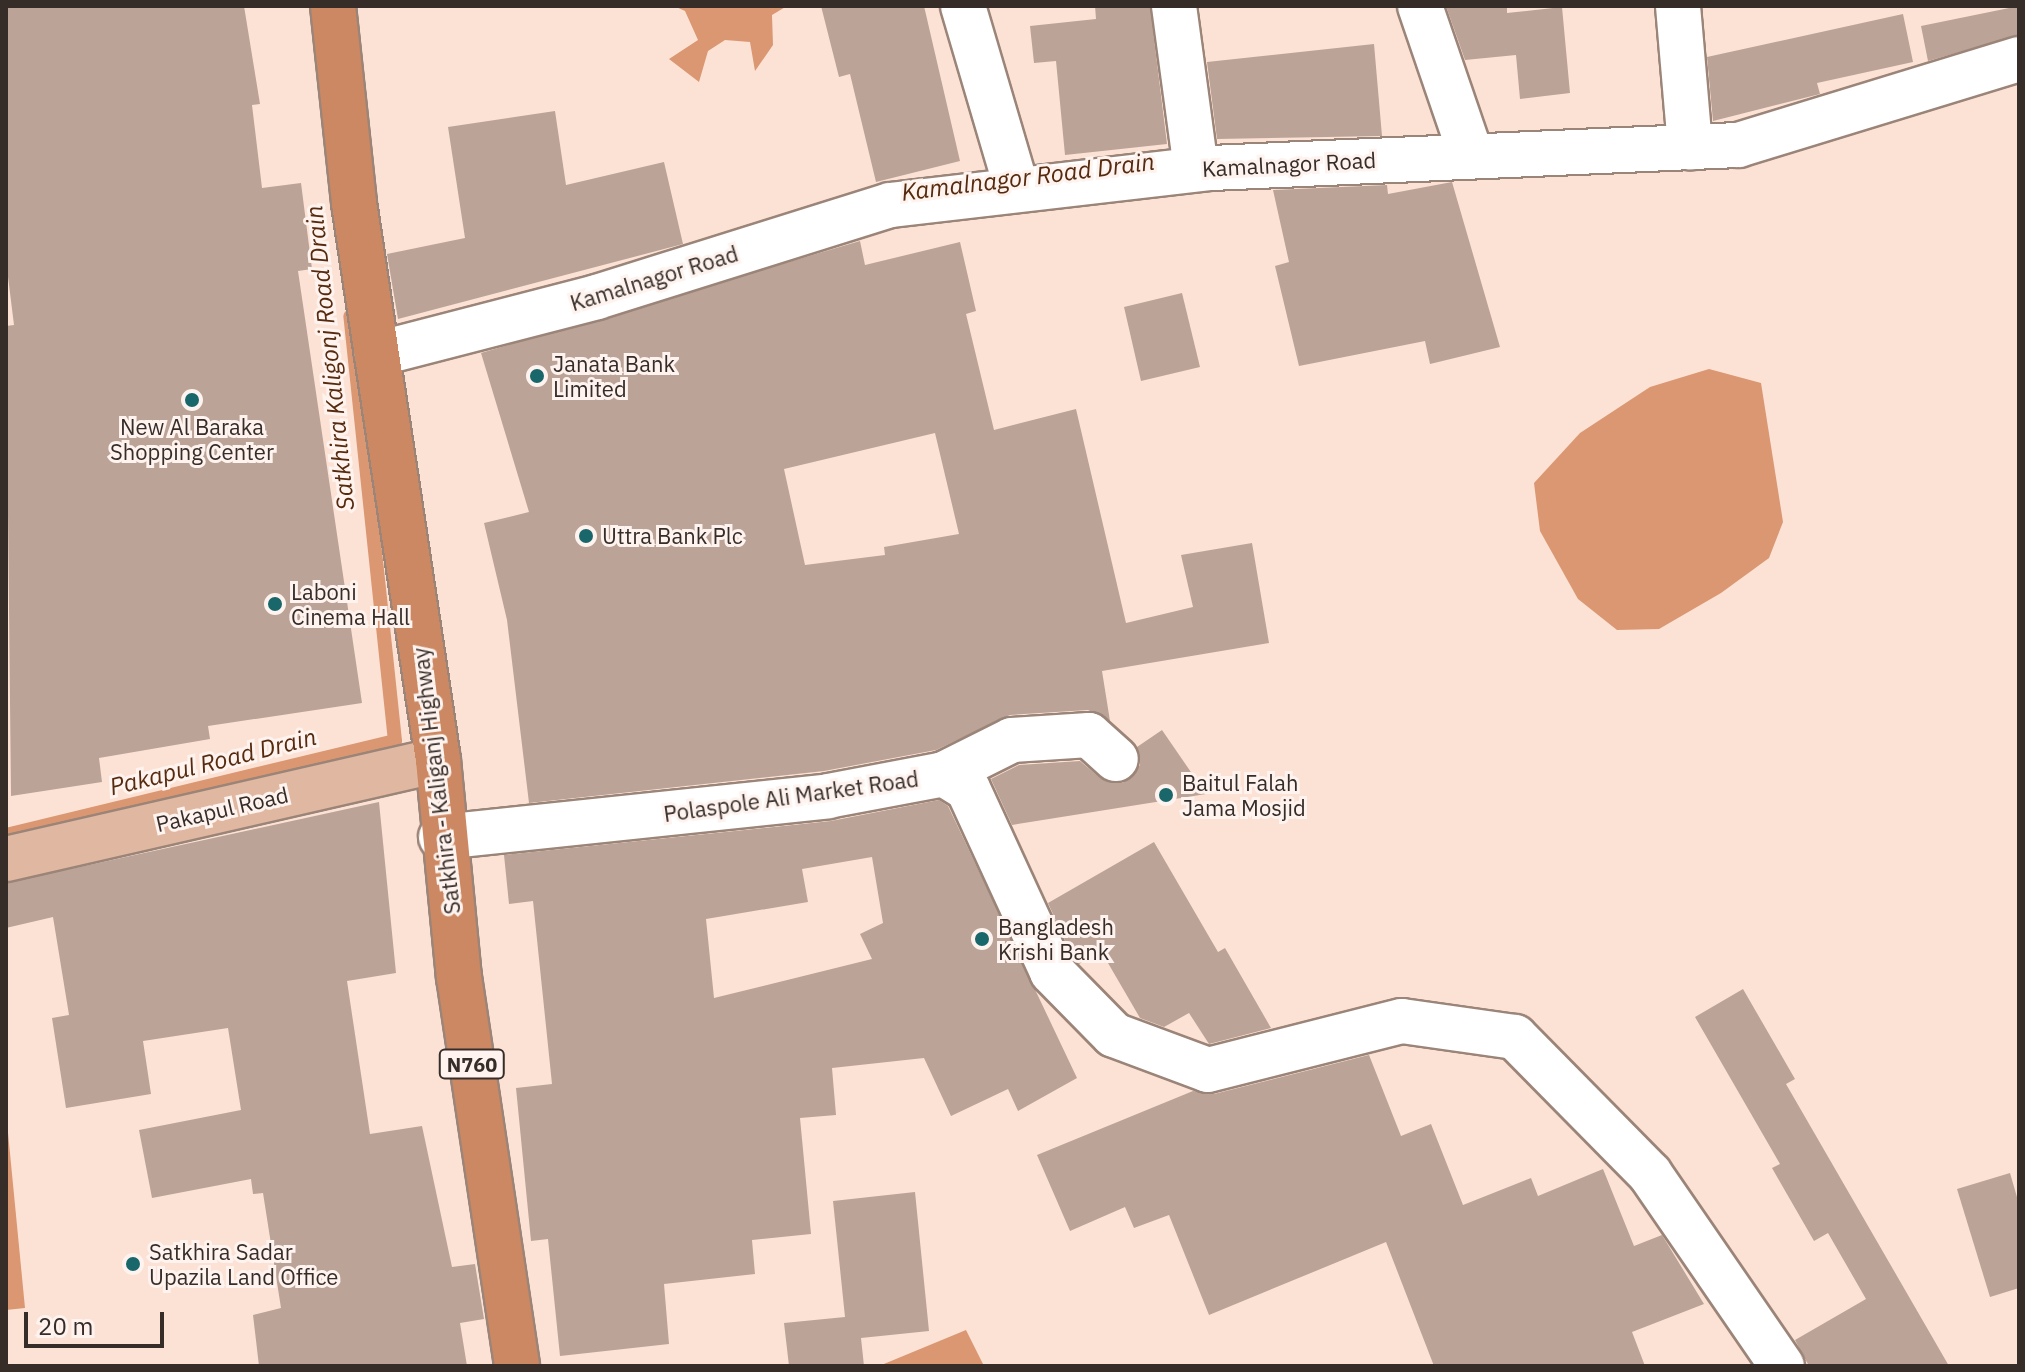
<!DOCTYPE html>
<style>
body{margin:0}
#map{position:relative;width:2025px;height:1372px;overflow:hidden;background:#fce2d5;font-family:"IBM Plex Sans",sans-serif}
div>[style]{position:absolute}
.water>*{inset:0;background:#da9772}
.stream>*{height:14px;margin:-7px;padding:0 7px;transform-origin:7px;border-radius:7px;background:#da9772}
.building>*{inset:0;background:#bba397}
.roads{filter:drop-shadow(2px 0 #9b8478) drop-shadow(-2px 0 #9b8478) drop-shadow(0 2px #9b8478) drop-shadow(0 -2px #9b8478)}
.minor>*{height:44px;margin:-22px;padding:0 22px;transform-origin:22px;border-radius:22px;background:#fff}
.major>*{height:44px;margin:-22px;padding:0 22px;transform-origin:22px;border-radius:22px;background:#e0b8a1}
.highway>*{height:44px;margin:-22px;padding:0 22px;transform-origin:22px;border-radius:22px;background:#cb8862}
.dots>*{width:22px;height:22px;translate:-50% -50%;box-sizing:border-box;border:4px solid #fef3ee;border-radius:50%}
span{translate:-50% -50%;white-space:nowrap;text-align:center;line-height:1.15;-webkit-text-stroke:6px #fef3ee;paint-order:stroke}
.shield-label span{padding:2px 6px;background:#fef3ee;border:2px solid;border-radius:6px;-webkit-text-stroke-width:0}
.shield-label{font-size:20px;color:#372d28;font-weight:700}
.street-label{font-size:22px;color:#372d28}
.poi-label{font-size:22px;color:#372d28}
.left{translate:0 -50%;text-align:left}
.water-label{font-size:24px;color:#562a0e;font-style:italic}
.frame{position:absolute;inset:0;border:8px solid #372d28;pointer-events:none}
.scale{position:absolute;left:24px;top:1312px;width:140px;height:36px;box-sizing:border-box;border:4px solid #372d28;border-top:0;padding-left:10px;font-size:24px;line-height:28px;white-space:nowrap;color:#372d28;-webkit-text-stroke:6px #fef3ee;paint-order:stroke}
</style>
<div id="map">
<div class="water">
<i style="clip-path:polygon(674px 6px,787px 6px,772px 15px,773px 45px,755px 71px,750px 42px,725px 40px,708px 51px,699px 82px,669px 59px,698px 40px,685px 11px)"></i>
<i style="clip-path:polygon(1709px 369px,1761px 383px,1783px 522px,1769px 558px,1721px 593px,1659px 629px,1617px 630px,1578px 599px,1540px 531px,1534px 483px,1580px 433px,1650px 387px)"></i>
<i style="clip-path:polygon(6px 1112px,25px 1308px,6px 1310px)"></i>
<i style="clip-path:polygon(966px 1330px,984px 1366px,879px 1366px)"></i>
</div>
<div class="stream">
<i style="left:6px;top:835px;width:400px;rotate:-13.6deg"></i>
<i style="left:395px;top:741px;width:427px;rotate:-96deg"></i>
</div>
<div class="building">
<i style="clip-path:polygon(6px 6px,244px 6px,260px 104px,252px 105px,262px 188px,301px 183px,312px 269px,298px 271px,362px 703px,208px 726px,210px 739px,99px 758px,102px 782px,11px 796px,6px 326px,14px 325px,6px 261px)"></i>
<i style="clip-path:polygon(821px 6px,924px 6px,960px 161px,876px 182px,850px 74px,839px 77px)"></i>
<i style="clip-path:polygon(1095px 6px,1150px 6px,1167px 144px,1065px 155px,1056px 61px,1034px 63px,1030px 26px,1096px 19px)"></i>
<i style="clip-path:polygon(1446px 6px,1507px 6px,1507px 13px,1562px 7px,1570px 93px,1520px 99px,1516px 55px,1465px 60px)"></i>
<i style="clip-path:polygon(2019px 6px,2019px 35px,1928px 61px,1921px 26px)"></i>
<i style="clip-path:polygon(1903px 14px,1913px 62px,1817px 83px,1820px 94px,1713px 121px,1707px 57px)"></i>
<i style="clip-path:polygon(1374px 44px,1382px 136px,1217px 139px,1207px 62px)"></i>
<i style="clip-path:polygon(555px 111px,566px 185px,664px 162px,683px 244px,398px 319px,387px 254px,465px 238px,448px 127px)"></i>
<i style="clip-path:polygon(1452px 182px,1500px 347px,1430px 364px,1425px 341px,1299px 366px,1275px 266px,1289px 262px,1273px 190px,1387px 185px,1388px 194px)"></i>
<i style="clip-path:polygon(evenodd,860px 241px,865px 265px,960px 242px,976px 311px,966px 314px,994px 430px,1076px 409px,1126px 623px,1193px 607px,1181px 555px,1252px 543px,1269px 643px,1102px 671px,1110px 721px,1088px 710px,1010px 715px,936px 750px,824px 771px,529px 803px,507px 620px,484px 523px,529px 512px,481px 353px,860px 241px,935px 433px,959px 534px,884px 547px,885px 555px,805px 565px,784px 469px,935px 433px)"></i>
<i style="clip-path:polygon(1182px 293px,1200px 367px,1141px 381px,1124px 307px)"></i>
<i style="clip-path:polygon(1162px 730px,1206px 794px,1012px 825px,991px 779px,1019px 765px,1080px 761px,1100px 778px,1123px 783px,1140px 765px,1137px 747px)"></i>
<i style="clip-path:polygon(evenodd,939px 800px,948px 806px,1077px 1078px,1018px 1111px,1008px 1089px,951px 1116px,924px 1058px,832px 1068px,836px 1115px,800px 1118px,811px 1234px,752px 1240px,755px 1274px,664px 1284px,669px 1344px,560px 1356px,548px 1239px,531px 1241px,516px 1088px,552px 1084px,533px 901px,509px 904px,504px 855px,831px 821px,939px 800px,872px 857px,883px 923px,860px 934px,872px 959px,714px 998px,706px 919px,808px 902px,802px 869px,872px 857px)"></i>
<i style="clip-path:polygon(379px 802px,396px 973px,347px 981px,370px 1134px,422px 1126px,452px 1267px,475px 1264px,484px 1319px,460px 1323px,467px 1366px,259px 1366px,253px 1315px,281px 1308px,263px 1193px,253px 1194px,251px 1179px,152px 1198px,139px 1130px,241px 1110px,228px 1028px,143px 1041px,151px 1094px,66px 1108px,52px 1018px,69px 1015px,53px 917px,6px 928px,6px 883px)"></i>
<i style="clip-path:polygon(1154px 842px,1218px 952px,1225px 948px,1271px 1028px,1209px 1044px,1189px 1013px,1164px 1027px,1140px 1018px,1101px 951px,1079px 964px,1073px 958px,1048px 903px)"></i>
<i style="clip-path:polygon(1743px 989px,1795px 1079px,1786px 1084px,1949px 1366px,1809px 1366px,1795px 1340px,1866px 1299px,1828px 1233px,1814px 1241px,1772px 1168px,1780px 1164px,1695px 1017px)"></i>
<i style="clip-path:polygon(1369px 1055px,1401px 1136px,1431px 1124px,1463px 1205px,1531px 1178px,1538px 1196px,1603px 1169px,1634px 1246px,1662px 1235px,1704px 1304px,1632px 1332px,1645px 1366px,1434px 1366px,1386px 1242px,1209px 1315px,1169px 1215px,1134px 1228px,1125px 1207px,1070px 1231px,1037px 1155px,1193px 1091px,1214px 1094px)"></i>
<i style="clip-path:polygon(2010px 1173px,2019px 1204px,2019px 1288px,1990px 1297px,1957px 1189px)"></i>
<i style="clip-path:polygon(915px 1192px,929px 1331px,861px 1338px,864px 1366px,789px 1366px,784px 1323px,845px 1317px,833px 1201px)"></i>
</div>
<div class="roads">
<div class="minor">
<i style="left:963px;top:6px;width:191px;rotate:73.6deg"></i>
<i style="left:1174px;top:6px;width:164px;rotate:82.3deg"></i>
<i style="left:1420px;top:6px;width:157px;rotate:71.1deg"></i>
<i style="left:1678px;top:6px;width:142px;rotate:85.1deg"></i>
<i style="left:377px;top:354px;width:227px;rotate:-14.5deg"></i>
<i style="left:597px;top:297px;width:307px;rotate:-17.4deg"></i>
<i style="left:890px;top:205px;width:323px;rotate:-6.6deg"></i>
<i style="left:1211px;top:168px;width:528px;rotate:-2.5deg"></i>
<i style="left:1738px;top:145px;width:294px;rotate:-17deg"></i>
<i style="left:944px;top:774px;width:76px;rotate:-26.6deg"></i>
<i style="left:1012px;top:740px;width:77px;rotate:-3.7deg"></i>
<i style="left:1089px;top:735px;width:36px;rotate:42deg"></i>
<i style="left:441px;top:837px;width:389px;rotate:-6deg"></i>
<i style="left:828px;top:796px;width:118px;rotate:-10.7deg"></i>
<i style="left:944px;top:774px;width:28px;rotate:32deg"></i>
<i style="left:968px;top:789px;width:201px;rotate:65.3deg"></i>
<i style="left:1052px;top:972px;width:88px;rotate:45.5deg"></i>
<i style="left:1114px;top:1035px;width:100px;rotate:20.4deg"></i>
<i style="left:1208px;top:1070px;width:200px;rotate:-14.2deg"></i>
<i style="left:1402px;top:1021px;width:114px;rotate:8.1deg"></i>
<i style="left:1515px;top:1037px;width:192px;rotate:45.4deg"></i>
<i style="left:1650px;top:1174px;width:233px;rotate:55.5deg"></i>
</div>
<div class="major">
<i style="left:6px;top:859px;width:443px;rotate:-12.9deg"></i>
</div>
<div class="highway">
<i style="left:333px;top:6px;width:198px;rotate:83.9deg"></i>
<i style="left:354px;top:203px;width:563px;rotate:81.42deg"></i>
<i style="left:438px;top:760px;width:218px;rotate:84.5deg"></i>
<i style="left:459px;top:977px;width:393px;rotate:81.5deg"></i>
</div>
</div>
<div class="dots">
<i style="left:537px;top:376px;background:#1a676b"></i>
<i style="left:192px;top:400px;background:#1a676b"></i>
<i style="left:586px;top:536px;background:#1a676b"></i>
<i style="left:275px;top:604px;background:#1a676b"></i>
<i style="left:1166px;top:795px;background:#1a676b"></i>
<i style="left:982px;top:939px;background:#1a676b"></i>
<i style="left:133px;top:1264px;background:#1a676b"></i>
</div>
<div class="shield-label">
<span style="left:472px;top:1064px">N760</span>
</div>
<div class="street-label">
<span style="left:1289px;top:164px;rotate:-3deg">Kamalnagor Road</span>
<span style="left:654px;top:278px;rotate:-17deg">Kamalnagor Road</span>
<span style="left:436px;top:781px;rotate:-97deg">Satkhira - Kaliganj Highway</span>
<span style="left:791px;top:796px;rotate:-8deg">Polaspole Ali Market Road</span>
<span style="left:222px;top:809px;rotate:-13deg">Pakapul Road</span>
</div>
<div class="poi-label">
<span class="left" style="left:553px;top:376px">Janata Bank<br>Limited</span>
<span style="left:192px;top:439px">New Al Baraka<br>Shopping Center</span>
<span class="left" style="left:602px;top:536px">Uttra Bank Plc</span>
<span class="left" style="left:291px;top:604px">Laboni<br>Cinema Hall</span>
<span class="left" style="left:1182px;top:795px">Baitul Falah<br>Jama Mosjid</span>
<span class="left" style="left:998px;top:939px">Bangladesh<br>Krishi Bank</span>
<span class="left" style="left:149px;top:1264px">Satkhira Sadar<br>Upazila Land Office</span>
</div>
<div class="water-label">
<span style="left:1028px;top:177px;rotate:-7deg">Kamalnagor Road Drain</span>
<span style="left:330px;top:358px;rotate:-96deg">Satkhira Kaligonj Road Drain</span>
<span style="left:213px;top:762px;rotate:-14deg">Pakapul Road Drain</span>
</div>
<div class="frame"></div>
<div class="scale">20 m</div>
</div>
